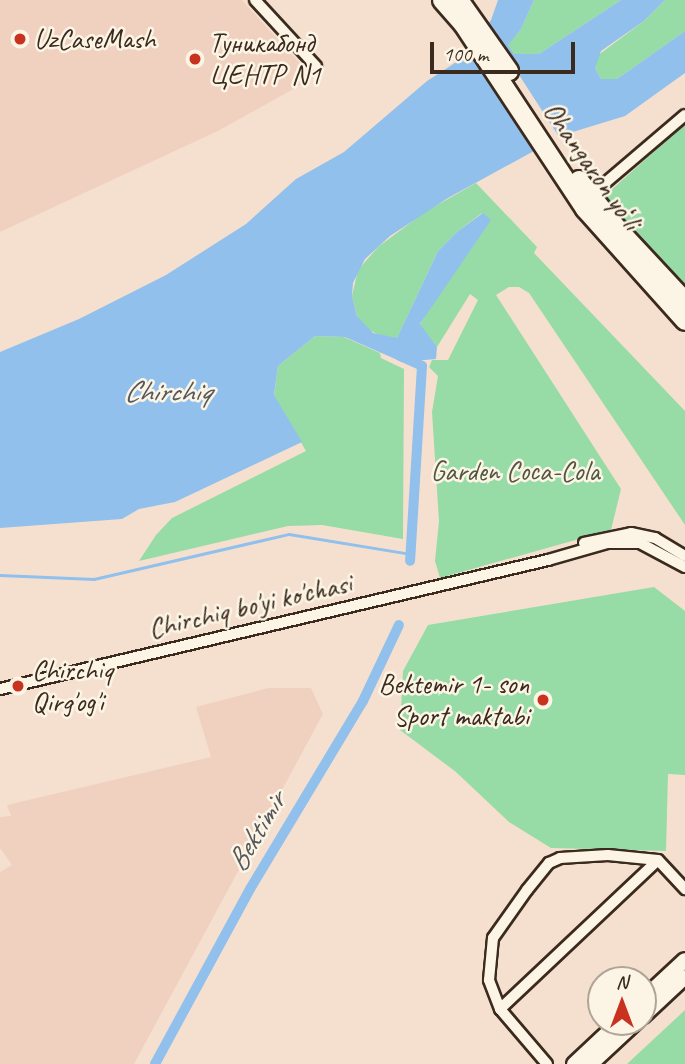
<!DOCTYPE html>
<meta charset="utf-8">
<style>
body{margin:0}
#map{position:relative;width:685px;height:1064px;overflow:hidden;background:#f5e0cf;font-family:Caveat,sans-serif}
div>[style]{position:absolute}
.built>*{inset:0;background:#f0d1c0}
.green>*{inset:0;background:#97dba6}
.water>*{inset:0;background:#91c0ec}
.pier>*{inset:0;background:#f5e0cf}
.stream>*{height:2.5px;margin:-1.25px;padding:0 1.25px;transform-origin:1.25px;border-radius:1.25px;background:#91c0ec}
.canal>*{height:10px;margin:-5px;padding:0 5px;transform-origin:5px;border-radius:5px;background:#91c0ec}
.roads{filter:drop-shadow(2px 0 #3b2a1e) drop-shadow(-2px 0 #3b2a1e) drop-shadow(0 2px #3b2a1e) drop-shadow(0 -2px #3b2a1e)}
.street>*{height:10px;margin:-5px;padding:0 5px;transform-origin:5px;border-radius:5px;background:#fcf5e5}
.secondary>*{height:14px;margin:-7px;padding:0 7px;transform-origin:7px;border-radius:7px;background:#fcf5e5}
.highway>*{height:18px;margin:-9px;padding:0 9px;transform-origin:9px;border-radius:9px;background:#fcf5e5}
.dots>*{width:19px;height:19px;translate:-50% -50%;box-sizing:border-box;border:4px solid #fcf5e5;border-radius:50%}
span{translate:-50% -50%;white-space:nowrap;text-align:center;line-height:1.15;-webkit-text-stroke:5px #fcf5e5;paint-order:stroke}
.poi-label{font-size:28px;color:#3b2a1e}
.left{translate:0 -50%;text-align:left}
.right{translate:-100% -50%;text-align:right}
.street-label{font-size:28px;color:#3b2a1e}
.park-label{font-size:28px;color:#525640}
.water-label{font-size:30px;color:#55575c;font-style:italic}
.north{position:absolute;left:587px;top:966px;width:70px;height:70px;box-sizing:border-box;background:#fcf5e5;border:2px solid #afa495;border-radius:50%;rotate:0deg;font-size:19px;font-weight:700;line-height:28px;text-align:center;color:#3b2a1e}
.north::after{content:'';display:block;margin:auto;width:24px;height:32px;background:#c8321e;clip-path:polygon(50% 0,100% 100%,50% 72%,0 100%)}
.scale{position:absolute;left:430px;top:42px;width:145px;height:32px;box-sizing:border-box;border:4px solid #3b2a1e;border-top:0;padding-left:9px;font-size:21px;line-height:24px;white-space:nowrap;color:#3b2a1e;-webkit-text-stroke:5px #fcf5e5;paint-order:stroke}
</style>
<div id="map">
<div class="built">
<i style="clip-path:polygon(0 0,242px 0,313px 78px,218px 131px,0 232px)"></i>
<i style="clip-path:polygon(268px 688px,311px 688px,323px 714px,134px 1064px,0 1064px,0 872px,12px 865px,0 848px,0 817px,11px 816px,7px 805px,211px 757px,196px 707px)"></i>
</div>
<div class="green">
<i style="clip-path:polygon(534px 0,621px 0,539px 54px,514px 54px,507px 45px,521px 29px)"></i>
<i style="clip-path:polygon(665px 0,685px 0,685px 31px,617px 79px,601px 79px,595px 68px,597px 56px,644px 21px)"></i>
<i style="clip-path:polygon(685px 124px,685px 292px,599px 201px)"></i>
<i style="clip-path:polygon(476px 183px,537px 247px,534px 253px,685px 411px,685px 525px,529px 293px,519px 287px,509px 287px,496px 295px,621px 489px,611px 530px,440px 578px,435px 561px,439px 521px,432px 412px,438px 376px,429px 367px,432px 360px,448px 360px,478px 300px,470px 294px,437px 347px,420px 325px,482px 213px,458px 231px,438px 251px,397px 338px,385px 338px,367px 329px,357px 316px,352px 296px,358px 270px,378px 247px,425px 212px)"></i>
<i style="clip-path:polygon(315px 336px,344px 337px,380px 353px,381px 358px,404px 369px,403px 539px,322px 525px,288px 526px,139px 561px,156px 535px,172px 518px,306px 451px,274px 396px,278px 366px)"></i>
<i style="clip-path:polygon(654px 587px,685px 611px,685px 775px,668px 774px,666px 851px,551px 848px,509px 822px,456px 772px,400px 730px,403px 671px,428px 625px)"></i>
<i style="clip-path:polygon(685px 1010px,685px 1064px,627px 1064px)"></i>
</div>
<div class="water">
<i style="clip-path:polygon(498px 0,534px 0,521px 29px,508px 45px,514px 54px,539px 54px,621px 0,665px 0,644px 21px,601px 51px,595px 68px,601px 79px,617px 79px,685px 31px,685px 73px,625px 116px,563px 135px,448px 198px,390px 236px,365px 259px,353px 283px,352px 296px,357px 316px,373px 333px,397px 338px,438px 251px,458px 231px,483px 213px,491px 220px,420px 324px,437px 347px,436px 359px,402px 362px,345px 337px,315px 336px,278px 366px,274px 395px,302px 442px,175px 502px,139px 509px,122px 519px,0 528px,0 352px,79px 319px,166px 275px,246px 224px,296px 179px,344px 152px,427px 81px,461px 59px,491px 20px)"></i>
</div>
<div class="pier">
<i style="clip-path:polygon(485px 22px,561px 140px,539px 153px)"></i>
</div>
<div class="stream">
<i style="left:0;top:575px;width:94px;rotate:2.4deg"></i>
<i style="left:94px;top:579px;width:200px;rotate:-13deg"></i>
<i style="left:289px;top:534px;width:124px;rotate:9.3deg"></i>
</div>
<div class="canal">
<i style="left:400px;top:356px;width:24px;rotate:24deg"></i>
<i style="left:422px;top:366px;width:195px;rotate:93.5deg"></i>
<i style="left:155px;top:1064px;width:199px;rotate:-61.5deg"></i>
<i style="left:250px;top:889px;width:219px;rotate:-59deg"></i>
<i style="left:363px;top:701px;width:84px;rotate:-64.7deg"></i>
</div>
<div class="roads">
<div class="street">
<i style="left:255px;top:0;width:90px;rotate:47.3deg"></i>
<i style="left:598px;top:189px;width:114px;rotate:-40.4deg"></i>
<i style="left:584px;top:543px;width:48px;rotate:-12deg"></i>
<i style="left:631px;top:533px;width:25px;rotate:12deg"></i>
<i style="left:655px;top:538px;width:35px;rotate:31deg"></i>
<i style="left:0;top:689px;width:563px;rotate:-13.25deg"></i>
<i style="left:548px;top:560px;width:61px;rotate:-16.1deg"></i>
<i style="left:607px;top:543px;width:33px"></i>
<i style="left:640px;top:543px;width:51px;rotate:28.1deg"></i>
<i style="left:500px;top:1009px;width:217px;rotate:-43.3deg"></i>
<i style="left:547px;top:1064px;width:72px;rotate:-130.5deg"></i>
<i style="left:500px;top:1009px;width:31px;rotate:-111deg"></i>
<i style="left:489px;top:980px;width:42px;rotate:-84.6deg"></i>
<i style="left:493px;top:938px;width:59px;rotate:-54.7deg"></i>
<i style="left:527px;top:890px;width:35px;rotate:-51deg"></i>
<i style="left:549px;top:863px;width:12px;rotate:-24deg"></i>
<i style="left:560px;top:858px;width:48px;rotate:-3.6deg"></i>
<i style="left:608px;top:855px;width:50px;rotate:5.7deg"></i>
<i style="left:658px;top:860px;width:40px;rotate:47deg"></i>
</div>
<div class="secondary">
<i style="left:643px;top:999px;width:57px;rotate:-42.9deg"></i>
<i style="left:643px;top:1016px;width:57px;rotate:-42.9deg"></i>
<i style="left:574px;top:1064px;width:62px;rotate:-43deg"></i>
<i style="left:591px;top:1064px;width:62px;rotate:-43deg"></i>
</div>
<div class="highway">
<i style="left:442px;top:0;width:32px;rotate:49deg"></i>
<i style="left:463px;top:24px;width:222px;rotate:56.6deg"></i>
<i style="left:585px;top:209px;width:150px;rotate:48.2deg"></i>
<i style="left:459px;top:0;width:87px;rotate:54.8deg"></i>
<i style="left:579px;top:180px;width:61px;rotate:51.6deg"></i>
<i style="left:617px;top:228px;width:100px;rotate:47deg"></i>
</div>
</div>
<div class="dots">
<i style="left:20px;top:39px;background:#c8321e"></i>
<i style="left:195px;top:59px;background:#c8321e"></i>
<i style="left:18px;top:686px;background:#c8321e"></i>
<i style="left:543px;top:700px;background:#c8321e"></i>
</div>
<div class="poi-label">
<span class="left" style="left:34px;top:39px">UzCaseMash</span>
<span class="left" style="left:209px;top:59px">Туникабонд<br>ЦЕНТР N1</span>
<span class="left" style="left:32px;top:686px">Chirchiq<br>Qirg'og'i</span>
<span class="right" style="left:529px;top:700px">Bektemir 1- son<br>Sport maktabi</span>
</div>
<div class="street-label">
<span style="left:592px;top:166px;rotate:55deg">Ohangaron yoʻli</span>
<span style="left:250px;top:606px;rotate:-13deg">Chirchiq bo'yi ko'chasi</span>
</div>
<div class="park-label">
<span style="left:515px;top:471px">Garden Coca-Cola</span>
</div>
<div class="water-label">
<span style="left:167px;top:391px">Chirchiq</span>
<span style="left:256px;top:832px;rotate:-59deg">Bektimir</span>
</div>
<div class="north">N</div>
<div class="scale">100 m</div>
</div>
